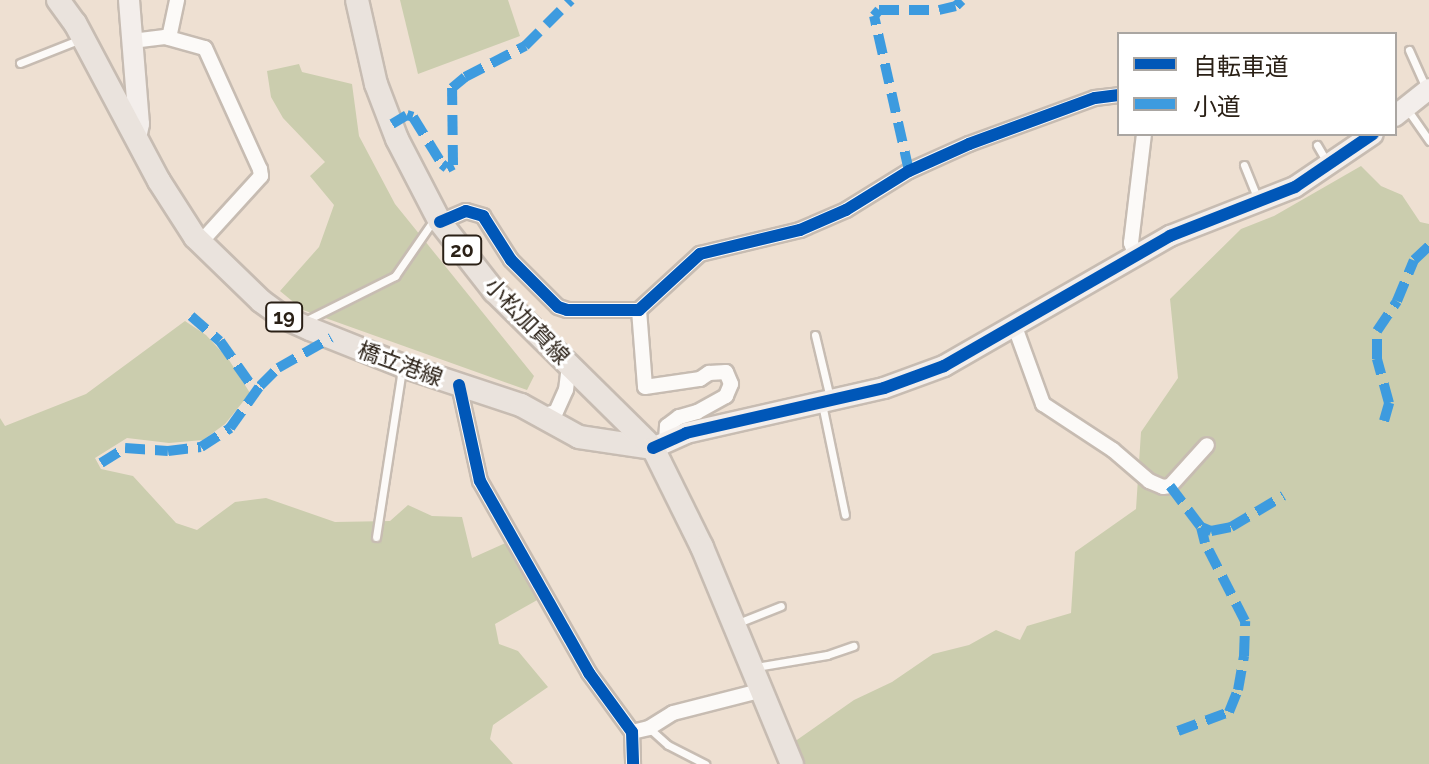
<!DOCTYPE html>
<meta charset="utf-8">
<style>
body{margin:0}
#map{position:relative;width:1429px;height:764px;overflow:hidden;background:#eee0d2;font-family:Raleway,"Noto Sans JP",sans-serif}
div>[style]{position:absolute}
.forest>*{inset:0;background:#cbcdae}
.roads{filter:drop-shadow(2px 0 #c7bcb2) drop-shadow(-2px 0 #c7bcb2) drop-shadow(0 2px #c7bcb2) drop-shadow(0 -2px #c7bcb2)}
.lane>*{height:7px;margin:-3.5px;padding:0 3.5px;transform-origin:3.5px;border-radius:3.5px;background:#fcfaf8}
.street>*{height:14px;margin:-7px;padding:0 7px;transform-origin:7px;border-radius:7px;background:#fcfaf8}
.secondary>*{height:20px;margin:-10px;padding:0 10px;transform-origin:10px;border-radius:10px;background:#f3eeeb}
.primary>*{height:22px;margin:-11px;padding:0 11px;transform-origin:11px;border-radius:11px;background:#eae3dd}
.quiet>*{height:10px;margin-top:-5px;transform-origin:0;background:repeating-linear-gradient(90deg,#3d9bdf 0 20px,transparent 0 30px)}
.cycleway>*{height:12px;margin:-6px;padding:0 6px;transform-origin:6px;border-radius:6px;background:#0057b8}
span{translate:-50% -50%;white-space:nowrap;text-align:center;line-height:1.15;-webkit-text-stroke:6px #fff;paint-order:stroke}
.shield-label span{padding:2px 6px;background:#fff;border:2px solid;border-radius:6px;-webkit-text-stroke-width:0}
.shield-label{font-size:20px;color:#2a2016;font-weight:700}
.street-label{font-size:22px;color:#2a2016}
.legend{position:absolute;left:1117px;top:32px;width:280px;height:104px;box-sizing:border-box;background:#fff;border:2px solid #aaa6a2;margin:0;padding:10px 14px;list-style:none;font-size:24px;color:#2a2016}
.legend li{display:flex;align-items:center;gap:16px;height:40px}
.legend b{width:40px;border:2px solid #aaa6a2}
</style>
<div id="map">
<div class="forest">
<i style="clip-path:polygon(400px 0,508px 0,520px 36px,418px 74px)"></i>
<i style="clip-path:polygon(299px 64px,302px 72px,352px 84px,359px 136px,395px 204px,534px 376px,527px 390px,303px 310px,280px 291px,319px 247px,334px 205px,310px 176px,325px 162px,283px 118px,271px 97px,267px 71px)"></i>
<i style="clip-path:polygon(1361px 166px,1381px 186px,1402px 195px,1420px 222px,1429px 224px,1429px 764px,803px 764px,794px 742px,854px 700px,892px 682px,933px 654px,969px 645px,996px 630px,1020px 640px,1027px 626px,1071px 613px,1075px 552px,1136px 509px,1141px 432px,1178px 378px,1170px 299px,1241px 229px,1274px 216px)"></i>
<i style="clip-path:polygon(185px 321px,206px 335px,229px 360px,250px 393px,225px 424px,203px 440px,169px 443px,127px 438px,95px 458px,101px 469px,133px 476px,176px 523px,197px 530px,235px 502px,266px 498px,335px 522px,390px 521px,408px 505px,432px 516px,462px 517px,472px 558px,510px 541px,539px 599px,495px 624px,499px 644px,518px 651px,548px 687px,493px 725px,490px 739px,513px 764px,0 764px,0 418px,5px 426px,86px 394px)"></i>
</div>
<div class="roads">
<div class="lane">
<i style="left:1409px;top:50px;width:42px;rotate:65.9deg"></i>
<i style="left:20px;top:63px;width:66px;rotate:-21.5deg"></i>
<i style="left:1407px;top:109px;width:39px;rotate:55deg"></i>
<i style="left:1317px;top:145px;width:22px;rotate:60deg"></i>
<i style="left:1244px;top:165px;width:38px;rotate:68deg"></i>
<i style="left:305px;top:321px;width:101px;rotate:-26.6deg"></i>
<i style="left:395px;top:276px;width:70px;rotate:-55.4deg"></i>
<i style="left:815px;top:335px;width:65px;rotate:76.6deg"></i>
<i style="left:822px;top:404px;width:113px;rotate:78.3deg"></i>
<i style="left:376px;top:537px;width:170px;rotate:-81.2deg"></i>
<i style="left:738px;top:623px;width:46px;rotate:-21.6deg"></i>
<i style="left:756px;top:667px;width:72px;rotate:-9.6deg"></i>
<i style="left:827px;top:655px;width:28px;rotate:-19deg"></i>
<i style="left:649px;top:728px;width:25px;rotate:42deg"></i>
<i style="left:668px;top:745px;width:42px;rotate:27.2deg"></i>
</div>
<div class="street">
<i style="left:169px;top:38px;width:39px;rotate:-78deg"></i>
<i style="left:132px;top:41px;width:33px;rotate:-7deg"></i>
<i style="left:165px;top:37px;width:41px;rotate:15.4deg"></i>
<i style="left:205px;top:48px;width:133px;rotate:65.6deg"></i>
<i style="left:260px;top:169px;width:7px;rotate:82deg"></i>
<i style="left:261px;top:176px;width:91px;rotate:132.3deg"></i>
<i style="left:440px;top:222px;width:28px;rotate:-23deg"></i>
<i style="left:466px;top:211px;width:18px;rotate:16deg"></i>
<i style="left:483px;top:216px;width:52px;rotate:57.5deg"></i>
<i style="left:511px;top:260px;width:66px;rotate:45deg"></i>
<i style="left:558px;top:307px;width:9px;rotate:18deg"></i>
<i style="left:567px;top:310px;width:72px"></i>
<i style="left:639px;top:310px;width:83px;rotate:-42.6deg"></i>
<i style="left:700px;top:254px;width:103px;rotate:-13.5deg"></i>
<i style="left:800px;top:230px;width:50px;rotate:-23.5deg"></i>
<i style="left:846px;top:210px;width:74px;rotate:-31.8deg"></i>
<i style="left:909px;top:171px;width:66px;rotate:-24.2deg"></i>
<i style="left:969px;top:144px;width:134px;rotate:-20.1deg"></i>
<i style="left:1095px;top:98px;width:24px;rotate:-7deg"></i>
<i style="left:1135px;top:254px;width:12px;rotate:-110deg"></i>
<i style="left:1131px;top:243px;width:110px;rotate:-83.2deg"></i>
<i style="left:639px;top:310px;width:77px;rotate:85.5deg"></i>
<i style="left:645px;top:387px;width:56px;rotate:-8.3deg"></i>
<i style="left:700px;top:379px;width:11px;rotate:-34deg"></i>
<i style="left:709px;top:373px;width:17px;rotate:-3deg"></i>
<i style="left:726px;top:372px;width:13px;rotate:67deg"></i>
<i style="left:731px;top:384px;width:13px;rotate:113deg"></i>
<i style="left:726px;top:396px;width:33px;rotate:151deg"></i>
<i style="left:697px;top:412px;width:19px;rotate:164deg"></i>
<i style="left:679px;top:417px;width:15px;rotate:143deg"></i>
<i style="left:667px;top:426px;width:16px;rotate:94deg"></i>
<i style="left:1015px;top:327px;width:82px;rotate:70deg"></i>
<i style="left:1043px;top:404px;width:84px;rotate:33.3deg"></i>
<i style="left:1113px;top:450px;width:48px;rotate:40.7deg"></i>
<i style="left:1149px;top:481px;width:15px;rotate:23deg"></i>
<i style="left:1163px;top:487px;width:7px;rotate:-8deg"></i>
<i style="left:1170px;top:486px;width:55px;rotate:-47.9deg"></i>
<i style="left:459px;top:385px;width:98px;rotate:77.7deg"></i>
<i style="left:480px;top:481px;width:221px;rotate:60.4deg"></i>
<i style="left:589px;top:673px;width:73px;rotate:53.9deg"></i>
<i style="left:632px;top:732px;width:32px;rotate:88deg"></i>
<i style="left:544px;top:415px;width:12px;rotate:-14deg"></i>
<i style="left:556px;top:412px;width:24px;rotate:-66deg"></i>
<i style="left:566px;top:390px;width:25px;rotate:-83deg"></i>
<i style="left:632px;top:732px;width:17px;rotate:-13deg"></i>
<i style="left:649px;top:728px;width:28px;rotate:-32deg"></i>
<i style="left:673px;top:713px;width:93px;rotate:-14.3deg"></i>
</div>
<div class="secondary">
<i style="left:129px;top:0;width:124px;rotate:85.4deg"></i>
<i style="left:139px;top:124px;width:14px;rotate:102deg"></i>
<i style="left:1395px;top:116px;width:43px;rotate:-38.5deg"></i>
<i style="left:653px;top:448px;width:36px;rotate:-24deg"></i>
<i style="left:686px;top:433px;width:203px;rotate:-12.8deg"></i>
<i style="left:884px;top:388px;width:64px;rotate:-20.1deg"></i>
<i style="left:944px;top:366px;width:261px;rotate:-29.9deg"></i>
<i style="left:1170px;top:236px;width:134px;rotate:-21.4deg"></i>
<i style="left:1295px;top:187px;width:94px;rotate:-34.2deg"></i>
</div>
<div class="primary">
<i style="left:58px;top:0;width:29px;rotate:54deg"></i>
<i style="left:75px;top:23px;width:179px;rotate:62deg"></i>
<i style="left:159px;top:181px;width:67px;rotate:57.3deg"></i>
<i style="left:195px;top:237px;width:92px;rotate:44.1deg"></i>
<i style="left:261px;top:301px;width:27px;rotate:36deg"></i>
<i style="left:283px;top:317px;width:30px;rotate:24deg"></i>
<i style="left:310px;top:329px;width:100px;rotate:21.7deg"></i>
<i style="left:403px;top:366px;width:124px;rotate:18.3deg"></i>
<i style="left:521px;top:405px;width:66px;rotate:28.9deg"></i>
<i style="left:579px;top:437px;width:75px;rotate:8.5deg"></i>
<i style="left:357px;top:0;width:86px;rotate:77.3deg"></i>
<i style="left:376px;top:84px;width:59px;rotate:69.1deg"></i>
<i style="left:397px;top:139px;width:93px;rotate:62.6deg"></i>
<i style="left:440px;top:222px;width:88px;rotate:52deg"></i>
<i style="left:494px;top:291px;width:223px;rotate:44.6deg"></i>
<i style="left:653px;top:448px;width:110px;rotate:63.7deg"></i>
<i style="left:702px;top:547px;width:235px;rotate:67.5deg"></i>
</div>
</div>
<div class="quiet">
<i style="left:392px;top:124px;width:17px;rotate:-31deg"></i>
<i style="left:407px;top:115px;width:6px;rotate:18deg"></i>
<i style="left:413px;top:117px;width:55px;rotate:58.3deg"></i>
<i style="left:442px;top:164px;width:6px;rotate:39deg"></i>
<i style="left:447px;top:168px;width:7px;rotate:-27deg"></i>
<i style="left:453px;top:165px;width:77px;rotate:-90.7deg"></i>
<i style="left:452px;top:88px;width:17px;rotate:-40deg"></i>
<i style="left:465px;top:77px;width:68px;rotate:-27.3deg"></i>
<i style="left:525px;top:46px;width:65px;rotate:-45deg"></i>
<i style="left:909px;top:171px;width:159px;rotate:-102.7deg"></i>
<i style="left:874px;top:16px;width:8px;rotate:-50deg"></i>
<i style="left:879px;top:10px;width:60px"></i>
<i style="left:939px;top:10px;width:17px;rotate:-13deg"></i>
<i style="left:956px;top:6px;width:8px;rotate:-45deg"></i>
<i style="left:191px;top:316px;width:38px;rotate:41deg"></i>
<i style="left:220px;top:341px;width:62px;rotate:54.8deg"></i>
<i style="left:1384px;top:421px;width:19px;rotate:-74deg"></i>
<i style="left:1389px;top:403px;width:46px;rotate:-105.3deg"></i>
<i style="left:1377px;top:359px;width:28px;rotate:-90deg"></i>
<i style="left:1377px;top:331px;width:36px;rotate:-56deg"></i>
<i style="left:1397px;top:301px;width:44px;rotate:-67.5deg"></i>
<i style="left:1414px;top:260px;width:21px;rotate:-43deg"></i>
<i style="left:101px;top:463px;width:28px;rotate:-32deg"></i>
<i style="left:125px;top:448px;width:43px;rotate:4deg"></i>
<i style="left:168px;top:451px;width:33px;rotate:-7deg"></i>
<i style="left:201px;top:447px;width:35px;rotate:-33deg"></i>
<i style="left:230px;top:428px;width:52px;rotate:-54.5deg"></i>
<i style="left:260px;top:386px;width:25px;rotate:-45deg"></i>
<i style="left:278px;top:368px;width:61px;rotate:-29.5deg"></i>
<i style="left:1170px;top:486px;width:51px;rotate:52.9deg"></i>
<i style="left:1201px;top:527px;width:11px;rotate:22deg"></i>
<i style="left:1211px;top:531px;width:20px;rotate:-11deg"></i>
<i style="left:1231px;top:527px;width:61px;rotate:-30.8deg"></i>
<i style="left:1178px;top:731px;width:54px;rotate:-20.4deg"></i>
<i style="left:1229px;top:712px;width:24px;rotate:-68deg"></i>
<i style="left:1238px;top:690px;width:35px;rotate:-80deg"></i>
<i style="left:1244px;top:656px;width:35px;rotate:-88deg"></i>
<i style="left:1245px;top:621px;width:88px;rotate:-117.1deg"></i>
<i style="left:1205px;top:543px;width:16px;rotate:-104deg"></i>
</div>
<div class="cycleway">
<i style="left:440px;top:222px;width:28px;rotate:-23deg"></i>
<i style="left:466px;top:211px;width:18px;rotate:16deg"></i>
<i style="left:483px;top:216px;width:52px;rotate:57.5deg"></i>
<i style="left:511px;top:260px;width:66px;rotate:45deg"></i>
<i style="left:558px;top:307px;width:9px;rotate:18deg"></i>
<i style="left:567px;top:310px;width:72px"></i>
<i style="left:639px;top:310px;width:83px;rotate:-42.6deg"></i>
<i style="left:700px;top:254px;width:103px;rotate:-13.5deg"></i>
<i style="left:800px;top:230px;width:50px;rotate:-23.5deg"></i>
<i style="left:846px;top:210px;width:74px;rotate:-31.8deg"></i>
<i style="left:909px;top:171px;width:66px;rotate:-24.2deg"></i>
<i style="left:969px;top:144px;width:134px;rotate:-20.1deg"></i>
<i style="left:1095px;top:98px;width:24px;rotate:-7deg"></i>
<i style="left:459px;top:385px;width:98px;rotate:77.7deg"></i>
<i style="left:480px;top:481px;width:221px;rotate:60.4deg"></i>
<i style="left:589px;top:673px;width:73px;rotate:53.9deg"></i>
<i style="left:632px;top:732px;width:32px;rotate:88deg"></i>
<i style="left:653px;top:448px;width:36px;rotate:-24deg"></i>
<i style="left:686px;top:433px;width:203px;rotate:-12.8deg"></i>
<i style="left:884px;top:388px;width:64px;rotate:-20.1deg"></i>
<i style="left:944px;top:366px;width:261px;rotate:-29.9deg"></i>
<i style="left:1170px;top:236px;width:134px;rotate:-21.4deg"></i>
<i style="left:1295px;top:187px;width:94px;rotate:-34.2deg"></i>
</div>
<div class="shield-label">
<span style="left:462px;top:250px">20</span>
<span style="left:284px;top:317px">19</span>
</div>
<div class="street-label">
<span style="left:527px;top:321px;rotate:46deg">小松加賀線</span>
<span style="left:400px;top:364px;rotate:20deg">橋立港線</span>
</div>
<ul class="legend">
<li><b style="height:10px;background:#0057b8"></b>自転車道</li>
<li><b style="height:10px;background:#3d9bdf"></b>小道</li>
</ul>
</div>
